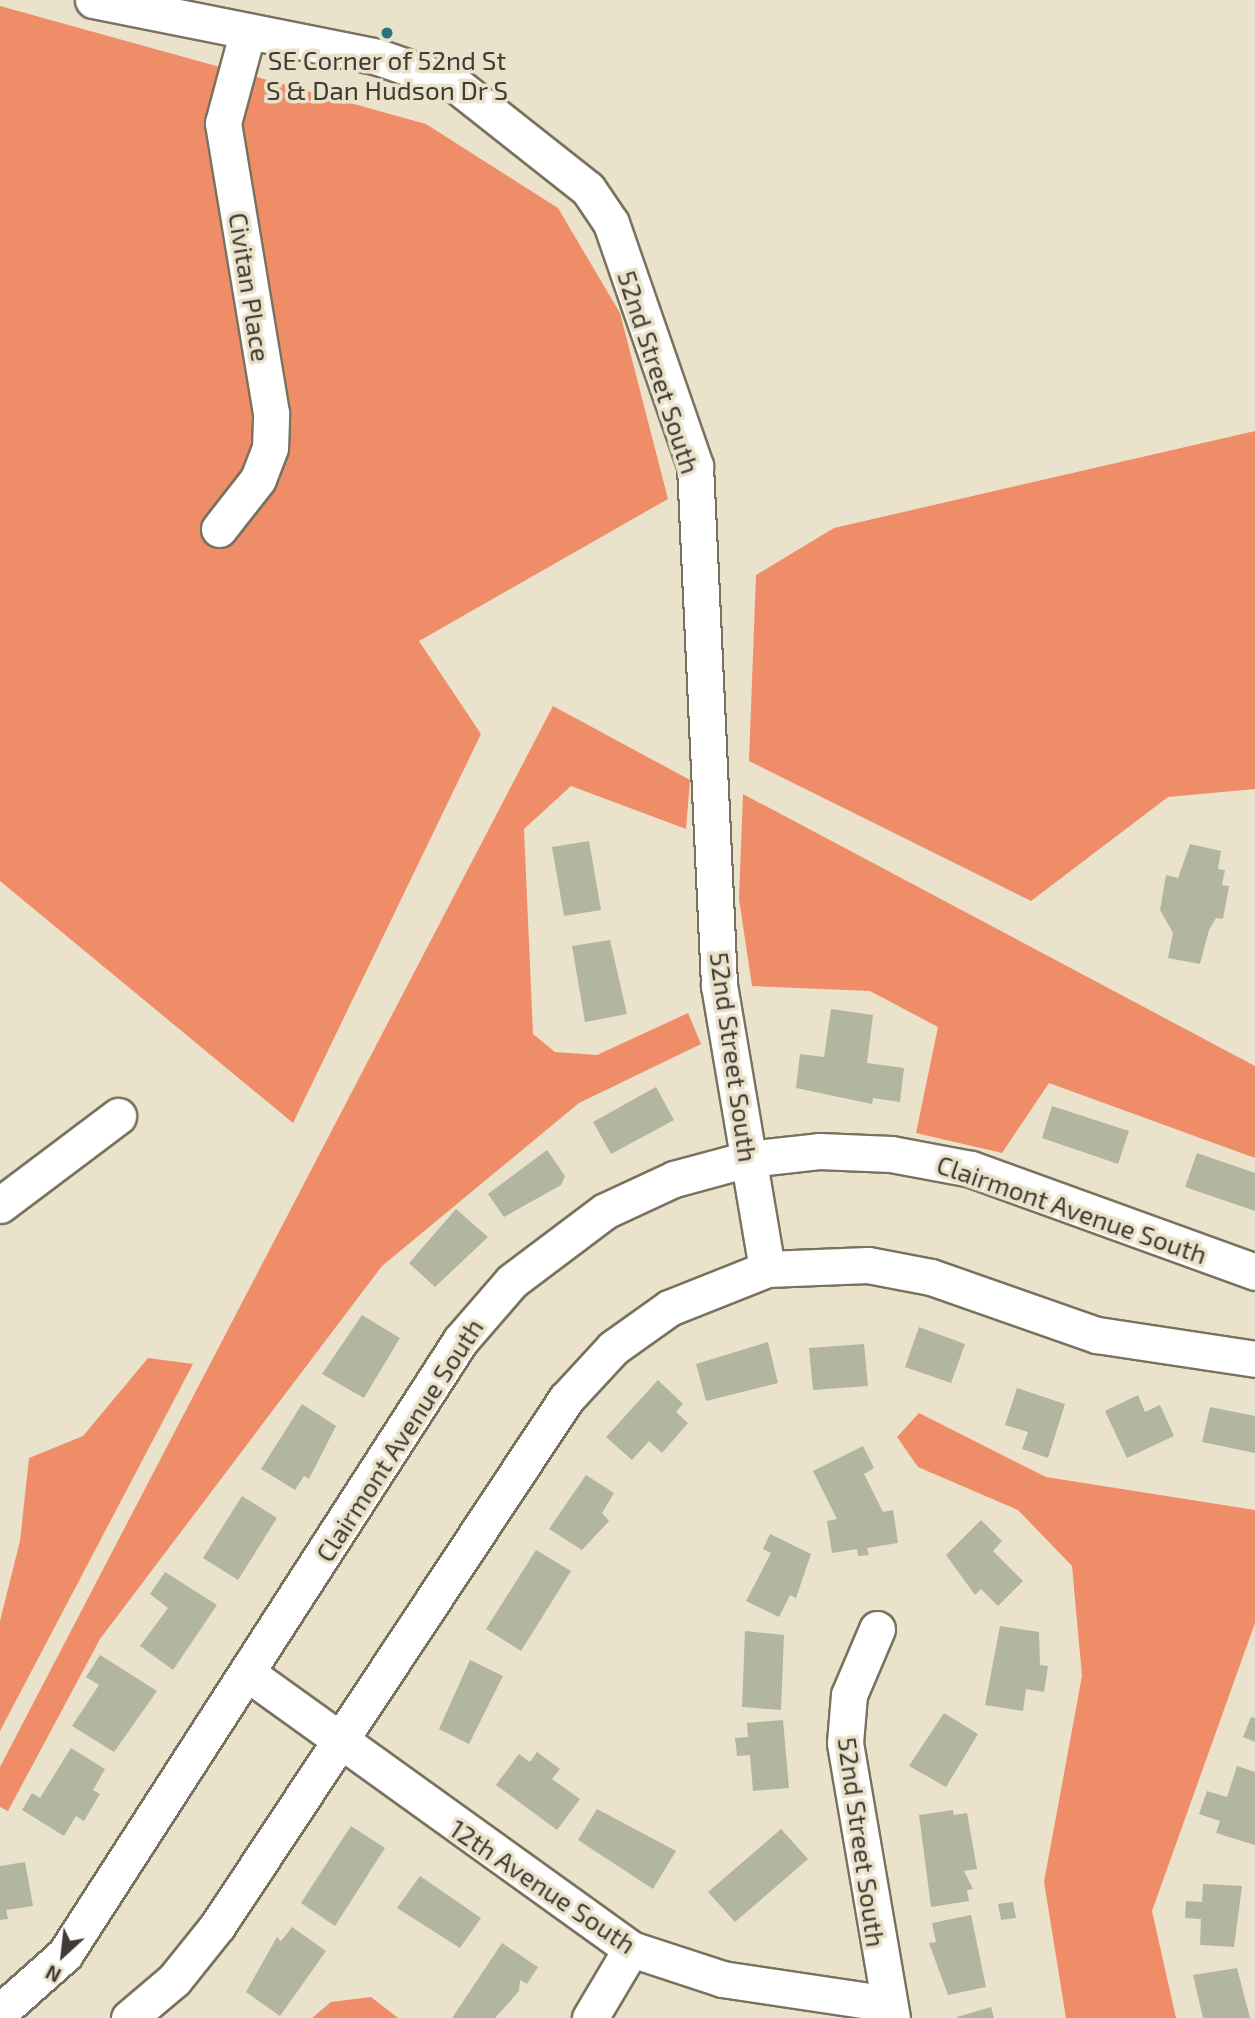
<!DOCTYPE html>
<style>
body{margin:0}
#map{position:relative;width:1255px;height:2018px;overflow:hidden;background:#ebe2cc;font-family:"Exo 2",sans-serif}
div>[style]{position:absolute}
.forest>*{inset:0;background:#f08d69}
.building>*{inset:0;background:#b2b59f}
.roads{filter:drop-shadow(2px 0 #79725e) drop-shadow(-2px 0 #79725e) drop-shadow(0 2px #79725e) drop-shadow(0 -2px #79725e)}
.minor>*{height:35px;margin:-17.5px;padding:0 17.5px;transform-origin:17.5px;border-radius:17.5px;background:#fff}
.dots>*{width:19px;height:19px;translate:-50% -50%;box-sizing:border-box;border:4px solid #ebe2cc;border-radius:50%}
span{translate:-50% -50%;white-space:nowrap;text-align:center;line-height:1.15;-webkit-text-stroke:7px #ebe2cc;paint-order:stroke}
.poi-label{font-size:26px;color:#3f3c33}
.street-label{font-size:26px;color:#3f3c33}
.north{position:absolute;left:28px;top:1920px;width:70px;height:70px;-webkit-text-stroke:5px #ebe2cc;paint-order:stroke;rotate:207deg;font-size:19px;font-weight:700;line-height:28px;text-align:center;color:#3f3c33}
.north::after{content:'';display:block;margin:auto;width:24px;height:32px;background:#3f3c33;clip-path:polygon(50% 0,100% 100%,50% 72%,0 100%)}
</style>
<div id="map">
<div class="forest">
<i style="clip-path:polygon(0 6px,426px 124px,558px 208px,620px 313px,668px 499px,419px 641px,481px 734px,293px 1123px,0 881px)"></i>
<i style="clip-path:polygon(1255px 431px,1255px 789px,1168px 797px,1031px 901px,749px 761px,756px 575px,834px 528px)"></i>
<i style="clip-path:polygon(553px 706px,690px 780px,686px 829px,571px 786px,524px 829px,533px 1034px,555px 1052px,597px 1055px,688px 1013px,701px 1044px,579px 1103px,382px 1266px,100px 1639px,8px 1811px,0 1807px,0 1767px)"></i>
<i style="clip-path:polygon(743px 794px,1255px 1066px,1255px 1158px,1049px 1083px,1002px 1153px,916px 1133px,938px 1027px,870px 991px,752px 986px,739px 899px)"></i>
<i style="clip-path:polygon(148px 1358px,193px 1364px,0 1731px,0 1621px,20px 1541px,29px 1458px,83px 1436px)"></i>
<i style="clip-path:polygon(919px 1413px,1046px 1477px,1255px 1510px,1255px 1623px,1152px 1911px,1176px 2018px,1066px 2018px,1044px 1882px,1082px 1676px,1072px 1566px,1018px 1510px,918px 1467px,897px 1437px)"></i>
<i style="clip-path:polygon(371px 1997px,398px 2018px,312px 2018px,331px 2002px)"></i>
</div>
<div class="building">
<i style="clip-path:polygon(589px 841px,601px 910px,564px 916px,552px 847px)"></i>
<i style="clip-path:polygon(1190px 844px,1221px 851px,1218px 869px,1225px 870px,1222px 885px,1229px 886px,1223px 919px,1216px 918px,1209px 930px,1200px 964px,1168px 958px,1173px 933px,1160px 910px,1166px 875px,1178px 878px)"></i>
<i style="clip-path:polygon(610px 940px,627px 1014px,585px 1022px,572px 946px)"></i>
<i style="clip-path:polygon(831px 1009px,873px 1015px,867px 1063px,904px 1068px,900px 1102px,873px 1098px,872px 1104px,796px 1088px,800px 1054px,824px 1057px)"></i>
<i style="clip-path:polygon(656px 1087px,674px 1120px,611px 1154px,593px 1122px)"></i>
<i style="clip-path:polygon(1052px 1106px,1129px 1131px,1118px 1164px,1042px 1138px)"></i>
<i style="clip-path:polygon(547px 1150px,565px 1176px,561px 1185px,504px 1217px,488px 1194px)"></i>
<i style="clip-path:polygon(1197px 1153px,1255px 1173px,1255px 1211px,1185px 1187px)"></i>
<i style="clip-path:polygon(456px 1209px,488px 1237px,435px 1287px,409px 1263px)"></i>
<i style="clip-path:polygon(362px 1315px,400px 1338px,364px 1398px,322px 1374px)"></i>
<i style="clip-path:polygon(919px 1327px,965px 1344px,951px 1383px,905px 1367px)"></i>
<i style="clip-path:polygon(768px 1342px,778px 1383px,706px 1401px,696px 1364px)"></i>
<i style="clip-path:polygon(864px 1344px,868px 1386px,813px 1390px,809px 1348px)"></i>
<i style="clip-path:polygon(658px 1380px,683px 1404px,676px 1412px,688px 1423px,662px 1453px,649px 1441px,632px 1460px,606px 1437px)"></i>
<i style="clip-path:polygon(1017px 1388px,1065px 1404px,1048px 1458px,1022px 1449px,1028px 1432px,1005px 1425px)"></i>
<i style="clip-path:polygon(1138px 1395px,1145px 1412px,1160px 1405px,1174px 1436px,1127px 1458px,1105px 1411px)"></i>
<i style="clip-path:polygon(302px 1404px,336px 1426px,309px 1479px,304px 1476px,295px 1490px,261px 1469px)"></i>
<i style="clip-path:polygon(1210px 1407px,1255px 1416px,1255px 1453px,1202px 1442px)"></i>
<i style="clip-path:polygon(863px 1446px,874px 1468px,864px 1474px,883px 1512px,893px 1510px,898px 1543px,867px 1548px,869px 1555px,858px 1556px,857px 1549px,832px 1553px,827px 1521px,837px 1519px,813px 1471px)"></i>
<i style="clip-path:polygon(586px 1475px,614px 1493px,602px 1513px,609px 1521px,582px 1550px,549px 1529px)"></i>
<i style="clip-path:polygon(242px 1496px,277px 1518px,238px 1580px,203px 1558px)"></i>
<i style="clip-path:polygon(981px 1520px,1002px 1541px,993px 1551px,1023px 1581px,998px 1606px,981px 1589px,975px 1595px,946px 1555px)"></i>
<i style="clip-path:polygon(770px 1534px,811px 1554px,796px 1598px,790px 1595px,779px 1617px,746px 1601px,771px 1553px,763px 1549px)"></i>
<i style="clip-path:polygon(536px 1550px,571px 1571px,521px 1651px,486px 1629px)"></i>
<i style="clip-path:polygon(165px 1572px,217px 1605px,173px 1670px,140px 1646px,168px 1608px,150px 1594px)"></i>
<i style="clip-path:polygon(1000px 1626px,1039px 1632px,1040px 1665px,1048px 1666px,1044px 1692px,1026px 1689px,1023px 1711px,985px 1705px)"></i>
<i style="clip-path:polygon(745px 1631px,784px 1635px,781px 1710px,742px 1707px)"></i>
<i style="clip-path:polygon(100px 1655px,157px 1691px,114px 1752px,72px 1726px,99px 1685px,86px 1677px)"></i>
<i style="clip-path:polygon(470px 1660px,503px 1676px,469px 1744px,439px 1729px)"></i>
<i style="clip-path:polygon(944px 1713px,978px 1734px,946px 1787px,909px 1766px)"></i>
<i style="clip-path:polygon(1251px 1717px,1255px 1718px,1255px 1742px,1243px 1737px)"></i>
<i style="clip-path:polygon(783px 1720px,789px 1788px,753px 1791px,750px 1755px,737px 1756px,735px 1738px,748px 1737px,747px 1723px)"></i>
<i style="clip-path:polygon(71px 1748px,105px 1769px,93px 1790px,100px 1794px,84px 1821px,76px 1816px,64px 1836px,22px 1810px,32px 1793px,40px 1798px)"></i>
<i style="clip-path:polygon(537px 1752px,560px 1769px,552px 1779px,580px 1799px,557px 1830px,496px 1785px,519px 1754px,530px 1762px)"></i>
<i style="clip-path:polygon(1237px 1766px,1255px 1772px,1255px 1845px,1216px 1833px,1220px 1821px,1199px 1814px,1207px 1791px,1227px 1797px)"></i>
<i style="clip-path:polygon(597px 1809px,676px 1851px,653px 1889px,578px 1840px)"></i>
<i style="clip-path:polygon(953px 1810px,954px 1815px,967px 1813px,977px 1869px,964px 1871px,973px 1889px,967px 1890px,969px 1901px,931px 1907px,919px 1815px)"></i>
<i style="clip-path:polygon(351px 1826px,385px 1848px,335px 1926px,301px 1903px)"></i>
<i style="clip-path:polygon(781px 1829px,808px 1859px,735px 1922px,708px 1892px)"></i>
<i style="clip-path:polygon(25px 1862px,33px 1906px,6px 1910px,8px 1919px,0 1920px,0 1866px)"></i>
<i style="clip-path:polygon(420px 1876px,481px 1918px,460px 1948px,397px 1908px)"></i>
<i style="clip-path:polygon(1203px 1884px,1242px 1886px,1234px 1947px,1200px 1945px,1201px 1919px,1185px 1918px,1186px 1901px,1202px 1902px)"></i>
<i style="clip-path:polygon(1013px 1902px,1016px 1918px,1001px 1920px,998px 1904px)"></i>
<i style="clip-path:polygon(971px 1915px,986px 1987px,948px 1995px,929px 1943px,936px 1942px,932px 1923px)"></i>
<i style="clip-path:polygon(292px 1927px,326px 1951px,280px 2016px,246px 1992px,277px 1937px,281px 1941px)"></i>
<i style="clip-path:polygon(502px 1943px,538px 1967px,527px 1984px,520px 1980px,519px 1991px,495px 2018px,452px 2018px)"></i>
<i style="clip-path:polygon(1237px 1968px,1250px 2018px,1203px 2018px,1193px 1975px)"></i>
<i style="clip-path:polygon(991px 2007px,994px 2018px,957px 2018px,957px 2017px)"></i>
</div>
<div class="roads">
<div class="minor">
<i style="left:93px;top:0;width:291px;rotate:11.3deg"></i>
<i style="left:378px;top:57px;width:82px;rotate:19.3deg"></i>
<i style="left:455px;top:84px;width:169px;rotate:38.3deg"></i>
<i style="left:588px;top:189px;width:41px;rotate:55.9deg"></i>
<i style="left:611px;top:223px;width:257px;rotate:70.9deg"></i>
<i style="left:695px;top:466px;width:520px;rotate:87.35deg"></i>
<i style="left:719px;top:985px;width:288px;rotate:80.4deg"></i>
<i style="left:219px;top:529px;width:63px;rotate:-52deg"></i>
<i style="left:258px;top:479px;width:33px;rotate:-69deg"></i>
<i style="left:270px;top:448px;width:35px;rotate:-88deg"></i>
<i style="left:271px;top:413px;width:294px;rotate:-99.4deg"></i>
<i style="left:223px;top:123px;width:92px;rotate:-74.9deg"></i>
<i style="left:0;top:1205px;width:148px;rotate:-37deg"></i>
<i style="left:877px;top:1629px;width:72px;rotate:113deg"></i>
<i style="left:849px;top:1695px;width:48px;rotate:94.8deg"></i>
<i style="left:845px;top:1743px;width:279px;rotate:80.3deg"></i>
<i style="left:247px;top:1673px;width:473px;rotate:35.7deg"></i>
<i style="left:631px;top:1949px;width:96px;rotate:18.2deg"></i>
<i style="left:722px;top:1979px;width:169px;rotate:8.5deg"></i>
<i style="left:0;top:2012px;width:87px;rotate:-41.7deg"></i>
<i style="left:65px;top:1954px;width:729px;rotate:-57.2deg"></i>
<i style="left:460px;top:1341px;width:79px;rotate:-49.1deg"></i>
<i style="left:512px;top:1281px;width:116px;rotate:-37deg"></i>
<i style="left:605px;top:1211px;width:76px;rotate:-24.9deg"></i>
<i style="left:674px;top:1179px;width:77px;rotate:-15.1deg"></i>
<i style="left:748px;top:1159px;width:71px;rotate:-6.4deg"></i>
<i style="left:819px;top:1151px;width:72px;rotate:2.4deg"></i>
<i style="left:891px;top:1154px;width:81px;rotate:10.6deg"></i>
<i style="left:971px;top:1169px;width:302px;rotate:19.9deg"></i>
<i style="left:129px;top:2018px;width:59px;rotate:-40.2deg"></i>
<i style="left:174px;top:1980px;width:70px;rotate:-51.3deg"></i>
<i style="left:218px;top:1925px;width:631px;rotate:-56.51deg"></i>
<i style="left:566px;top:1399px;width:69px;rotate:-47.3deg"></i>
<i style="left:613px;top:1348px;width:69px;rotate:-35.5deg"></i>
<i style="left:669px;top:1308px;width:105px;rotate:-21.7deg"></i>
<i style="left:767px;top:1269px;width:101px;rotate:-2.3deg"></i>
<i style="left:868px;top:1265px;width:64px;rotate:10.8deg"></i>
<i style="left:931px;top:1277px;width:176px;rotate:19.3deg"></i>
<i style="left:1097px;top:1335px;width:160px;rotate:8.6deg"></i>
<i style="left:590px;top:2018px;width:80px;rotate:-59.3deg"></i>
</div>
</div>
<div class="dots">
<i style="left:387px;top:33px;background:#2a727e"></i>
</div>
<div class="poi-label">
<span style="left:387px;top:75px">SE Corner of 52nd St<br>S &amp; Dan Hudson Dr S</span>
</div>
<div class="street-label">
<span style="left:250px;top:287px;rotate:81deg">Civitan Place</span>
<span style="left:659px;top:372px;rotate:72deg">52nd Street South</span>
<span style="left:734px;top:1057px;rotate:82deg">52nd Street South</span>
<span style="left:1072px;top:1209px;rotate:19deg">Clairmont Avenue South</span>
<span style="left:399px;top:1440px;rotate:-57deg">Clairmont Avenue South</span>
<span style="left:862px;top:1842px;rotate:82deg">52nd Street South</span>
<span style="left:543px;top:1886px;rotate:34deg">12th Avenue South</span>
</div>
<div class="north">N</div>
</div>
